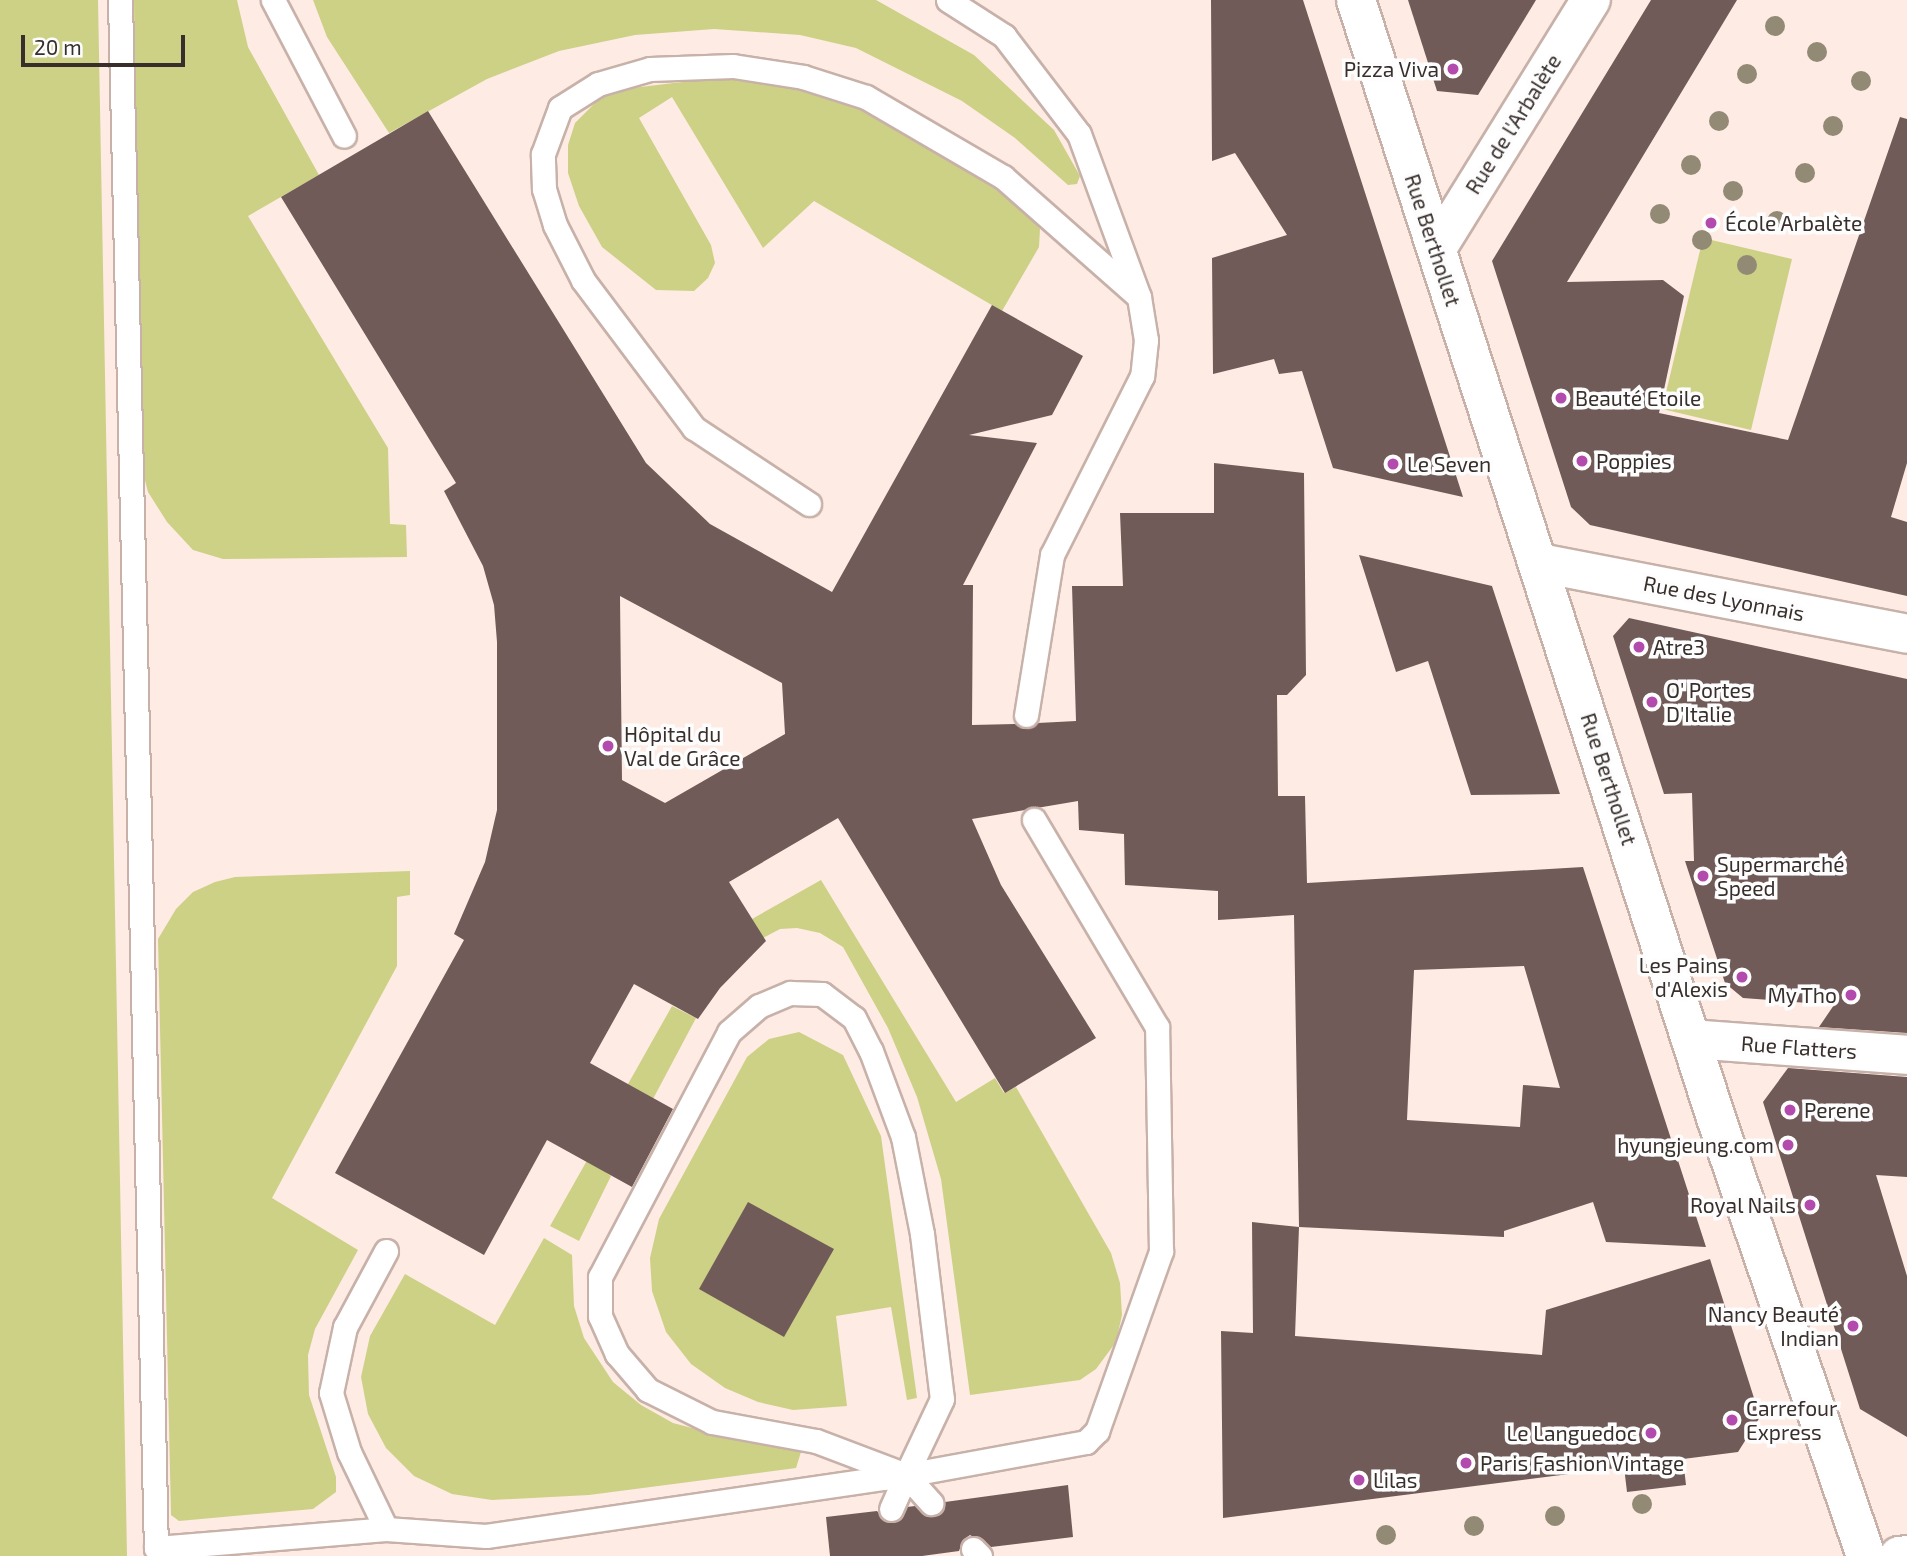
<!DOCTYPE html>
<meta charset="utf-8">
<style>
body{margin:0}
#map{position:relative;width:1907px;height:1556px;overflow:hidden;background:#feebe4;font-family:"Exo 2",sans-serif}
div>[style]{position:absolute}
.green>*{inset:0;background:#cdd186}
.building>*{inset:0;background:#705b59}
.roads{filter:drop-shadow(2px 0 #c7b1a9) drop-shadow(-2px 0 #c7b1a9) drop-shadow(0 2px #c7b1a9) drop-shadow(0 -2px #c7b1a9)}
.lane>*{height:23px;margin:-11.5px;padding:0 11.5px;transform-origin:11.5px;border-radius:11.5px;background:#fff}
.street>*{height:38px;margin:-19px;padding:0 19px;transform-origin:19px;border-radius:19px;background:#fff}
.secondary>*{height:38px;margin:-19px;padding:0 19px;transform-origin:19px;border-radius:19px;background:#fff}
.trees>*{width:20px;height:20px;margin:-10px;border-radius:50%;background:#928a74}
.dots>*{width:19px;height:19px;translate:-50% -50%;box-sizing:border-box;border:4px solid #fdfdfd;border-radius:50%}
span{translate:-50% -50%;white-space:nowrap;text-align:center;line-height:1.15;-webkit-text-stroke:7px #fdfdfd;paint-order:stroke}
.poi-label{font-size:21px;color:#382f2c}
.right{translate:-100% -50%;text-align:right}
.left{translate:0 -50%;text-align:left}
.street-label{font-size:21px;color:#382f2c}
.scale{position:absolute;left:21px;top:35px;width:164px;height:32px;box-sizing:border-box;border:4px solid #382f2c;border-top:0;padding-left:9px;font-size:21px;line-height:24px;white-space:nowrap;color:#382f2c;-webkit-text-stroke:5px #fdfdfd;paint-order:stroke}
</style>
<div id="map">
<div class="green">
<i style="clip-path:polygon(0 0,98px 0,127px 1556px,0 1556px)"></i>
<i style="clip-path:polygon(134px 0,237px 0,248px 47px,319px 175px,248px 216px,388px 448px,390px 524px,406px 525px,407px 557px,223px 559px,193px 550px,167px 522px,148px 492px,138px 453px)"></i>
<i style="clip-path:polygon(313px 0,876px 0,974px 55px,1054px 130px,1080px 176px,1077px 184px,1068px 185px,1015px 138px,962px 101px,856px 48px,800px 35px,714px 29px,635px 35px,559px 51px,487px 79px,389px 133px,327px 37px)"></i>
<i style="clip-path:polygon(707px 79px,779px 81px,881px 112px,934px 141px,1032px 211px,1040px 229px,1039px 247px,1002px 311px,814px 201px,763px 248px,672px 97px,639px 118px,711px 245px,715px 263px,708px 278px,694px 291px,656px 290px,602px 247px,579px 206px,568px 173px,568px 145px,575px 123px,607px 91px)"></i>
<i style="clip-path:polygon(1703px 238px,1792px 259px,1751px 430px,1662px 409px)"></i>
<i style="clip-path:polygon(410px 871px,410px 895px,397px 897px,397px 966px,272px 1198px,358px 1250px,315px 1329px,308px 1355px,309px 1395px,336px 1477px,336px 1492px,313px 1509px,179px 1521px,171px 1515px,158px 939px,176px 909px,193px 892px,215px 882px,235px 877px)"></i>
<i style="clip-path:polygon(821px 880px,956px 1102px,995px 1078px,1004px 1093px,1016px 1087px,1111px 1253px,1120px 1283px,1122px 1315px,1116px 1342px,1096px 1369px,1080px 1380px,970px 1395px,941px 1179px,917px 1097px,888px 1028px,843px 947px,820px 933px,797px 928px,780px 929px,763px 938px,752px 919px)"></i>
<i style="clip-path:polygon(672px 1006px,696px 1018px,653px 1099px,619px 1100px)"></i>
<i style="clip-path:polygon(799px 1032px,843px 1055px,881px 1136px,917px 1398px,907px 1400px,891px 1307px,836px 1316px,847px 1406px,793px 1410px,758px 1402px,725px 1388px,691px 1364px,666px 1332px,652px 1291px,650px 1258px,659px 1219px,747px 1057px,769px 1039px)"></i>
<i style="clip-path:polygon(607px 1125px,603px 1170px,611px 1176px,579px 1241px,550px 1226px)"></i>
<i style="clip-path:polygon(544px 1238px,572px 1255px,574px 1306px,584px 1338px,613px 1382px,641px 1405px,673px 1423px,734px 1439px,795px 1445px,801px 1452px,796px 1468px,589px 1495px,492px 1500px,452px 1494px,414px 1476px,386px 1448px,368px 1414px,361px 1377px,370px 1336px,405px 1274px,495px 1325px)"></i>
</div>
<div class="building">
<i style="clip-path:polygon(1211px 0,1303px 0,1463px 497px,1333px 468px,1302px 371px,1279px 374px,1274px 359px,1213px 374px,1212px 258px,1287px 235px,1235px 153px,1212px 161px)"></i>
<i style="clip-path:polygon(1408px 0,1536px 0,1478px 95px,1437px 91px)"></i>
<i style="clip-path:polygon(1651px 0,1737px 0,1567px 282px,1663px 280px,1684px 296px,1659px 413px,1788px 440px,1900px 117px,1907px 119px,1907px 463px,1891px 517px,1907px 522px,1907px 596px,1590px 525px,1571px 507px,1492px 261px)"></i>
<i style="clip-path:polygon(evenodd,428px 111px,646px 463px,710px 524px,832px 592px,992px 305px,1083px 356px,1052px 415px,969px 435px,1037px 443px,963px 585px,973px 585px,972px 725px,1015px 724px,1024px 729px,1038px 723px,1076px 721px,1072px 586px,1123px 586px,1120px 513px,1214px 513px,1214px 463px,1304px 473px,1306px 675px,1287px 695px,1277px 695px,1278px 796px,1305px 796px,1307px 883px,1583px 867px,1706px 1247px,1606px 1242px,1593px 1202px,1504px 1231px,1504px 1237px,1299px 1227px,1294px 915px,1218px 920px,1218px 891px,1125px 885px,1124px 834px,1079px 830px,1078px 801px,972px 819px,1001px 885px,1096px 1038px,1005px 1093px,838px 818px,729px 882px,766px 941px,720px 988px,698px 1019px,634px 984px,590px 1063px,673px 1109px,632px 1187px,547px 1140px,484px 1255px,335px 1173px,464px 940px,454px 934px,485px 862px,497px 810px,497px 642px,494px 605px,483px 566px,444px 491px,456px 483px,281px 197px,428px 111px,620px 596px,782px 683px,785px 734px,665px 803px,622px 780px,620px 596px,428px 111px,1524px 966px,1560px 1088px,1523px 1085px,1520px 1127px,1407px 1120px,1414px 970px,1524px 966px)"></i>
<i style="clip-path:polygon(1359px 555px,1492px 586px,1560px 794px,1471px 795px,1428px 661px,1396px 672px)"></i>
<i style="clip-path:polygon(1629px 618px,1907px 679px,1907px 1033px,1819px 1027px,1834px 1005px,1743px 998px,1725px 983px,1685px 861px,1694px 861px,1692px 793px,1664px 794px,1613px 636px)"></i>
<i style="clip-path:polygon(1788px 1068px,1907px 1077px,1907px 1177px,1876px 1175px,1907px 1276px,1907px 1437px,1860px 1409px,1763px 1102px)"></i>
<i style="clip-path:polygon(748px 1202px,834px 1249px,784px 1337px,699px 1289px)"></i>
<i style="clip-path:polygon(1252px 1222px,1299px 1227px,1295px 1336px,1542px 1355px,1546px 1310px,1710px 1259px,1760px 1417px,1738px 1452px,1683px 1459px,1686px 1485px,1627px 1492px,1624px 1467px,1223px 1518px,1221px 1331px,1253px 1333px)"></i>
<i style="clip-path:polygon(1068px 1485px,1073px 1537px,991px 1547px,970px 1535px,963px 1540px,959px 1551px,922px 1556px,830px 1556px,826px 1517px,877px 1511px,885px 1521px,893px 1523px,907px 1507px,915px 1506px,933px 1517px,941px 1513px,945px 1502px)"></i>
</div>
<div class="roads">
<div class="lane">
<i style="left:120px;top:0;width:1548px;rotate:88.67deg"></i>
<i style="left:156px;top:1548px;width:231px;rotate:-4.7deg"></i>
<i style="left:273px;top:0;width:153px;rotate:62.4deg"></i>
<i style="left:948px;top:0;width:67px;rotate:32.7deg"></i>
<i style="left:1004px;top:36px;width:123px;rotate:52.6deg"></i>
<i style="left:1079px;top:134px;width:174px;rotate:69.8deg"></i>
<i style="left:1139px;top:297px;width:44px;rotate:80.8deg"></i>
<i style="left:1146px;top:340px;width:36px;rotate:96deg"></i>
<i style="left:1142px;top:376px;width:200px;rotate:116.7deg"></i>
<i style="left:1052px;top:555px;width:162px;rotate:99.2deg"></i>
<i style="left:809px;top:504px;width:138px;rotate:-146.5deg"></i>
<i style="left:694px;top:428px;width:185px;rotate:-126.9deg"></i>
<i style="left:583px;top:280px;width:62px;rotate:-117deg"></i>
<i style="left:555px;top:225px;width:38px;rotate:-107deg"></i>
<i style="left:544px;top:189px;width:35px;rotate:-92deg"></i>
<i style="left:543px;top:154px;width:49px;rotate:-69.7deg"></i>
<i style="left:560px;top:108px;width:45px;rotate:-32.3deg"></i>
<i style="left:598px;top:84px;width:54px;rotate:-16.1deg"></i>
<i style="left:650px;top:69px;width:83px;rotate:-2.1deg"></i>
<i style="left:733px;top:66px;width:71px;rotate:8.9deg"></i>
<i style="left:803px;top:77px;width:66px;rotate:17.6deg"></i>
<i style="left:866px;top:97px;width:159px;rotate:30.3deg"></i>
<i style="left:1003px;top:177px;width:181px;rotate:41.4deg"></i>
<i style="left:790px;top:993px;width:32px;rotate:2deg"></i>
<i style="left:822px;top:994px;width:40px;rotate:37deg"></i>
<i style="left:854px;top:1018px;width:37px;rotate:63deg"></i>
<i style="left:871px;top:1051px;width:92px;rotate:69.6deg"></i>
<i style="left:903px;top:1137px;width:99px;rotate:78.9deg"></i>
<i style="left:922px;top:1234px;width:166px;rotate:83.1deg"></i>
<i style="left:942px;top:1399px;width:84px;rotate:115.3deg"></i>
<i style="left:906px;top:1475px;width:96px;rotate:-159.3deg"></i>
<i style="left:816px;top:1441px;width:106px;rotate:-169.6deg"></i>
<i style="left:712px;top:1422px;width:72px;rotate:-153.4deg"></i>
<i style="left:648px;top:1390px;width:48px;rotate:-130.7deg"></i>
<i style="left:617px;top:1354px;width:42px;rotate:-114.1deg"></i>
<i style="left:600px;top:1316px;width:39px;rotate:-90deg"></i>
<i style="left:600px;top:1277px;width:277px;rotate:-62.2deg"></i>
<i style="left:729px;top:1032px;width:40px;rotate:-41deg"></i>
<i style="left:759px;top:1006px;width:34px;rotate:-23deg"></i>
<i style="left:386px;top:1251px;width:86px;rotate:118.3deg"></i>
<i style="left:345px;top:1327px;width:67px;rotate:102deg"></i>
<i style="left:331px;top:1393px;width:62px;rotate:73deg"></i>
<i style="left:349px;top:1452px;width:85px;rotate:64.3deg"></i>
<i style="left:386px;top:1529px;width:100px;rotate:4deg"></i>
<i style="left:486px;top:1536px;width:424px;rotate:-8.3deg"></i>
<i style="left:906px;top:1475px;width:183px;rotate:-10.4deg"></i>
<i style="left:1086px;top:1442px;width:16px;rotate:-45deg"></i>
<i style="left:1097px;top:1431px;width:191px;rotate:-70.4deg"></i>
<i style="left:1161px;top:1251px;width:224px;rotate:-91deg"></i>
<i style="left:1157px;top:1027px;width:241px;rotate:-120.7deg"></i>
<i style="left:891px;top:1509px;width:37px;rotate:-66deg"></i>
<i style="left:906px;top:1475px;width:38px;rotate:48deg"></i>
<i style="left:973px;top:1549px;width:10px;rotate:45deg"></i>
</div>
<div class="street">
<i style="left:1437px;top:248px;width:292px;rotate:-58.2deg"></i>
<i style="left:1540px;top:563px;width:374px;rotate:10.9deg"></i>
<i style="left:1691px;top:1039px;width:217px;rotate:4.2deg"></i>
</div>
<div class="secondary">
<i style="left:1356px;top:0;width:1175px;rotate:72.15deg"></i>
<i style="left:1716px;top:1118px;width:463px;rotate:71.1deg"></i>
<i style="left:1899px;top:1556px;width:8px;rotate:-7deg"></i>
</div>
</div>
<div class="trees">
<i style="left:1775px;top:26px"></i>
<i style="left:1817px;top:52px"></i>
<i style="left:1747px;top:74px"></i>
<i style="left:1861px;top:81px"></i>
<i style="left:1719px;top:121px"></i>
<i style="left:1833px;top:126px"></i>
<i style="left:1691px;top:165px"></i>
<i style="left:1805px;top:173px"></i>
<i style="left:1733px;top:191px"></i>
<i style="left:1660px;top:214px"></i>
<i style="left:1777px;top:221px"></i>
<i style="left:1702px;top:240px"></i>
<i style="left:1747px;top:265px"></i>
<i style="left:1642px;top:1504px"></i>
<i style="left:1555px;top:1516px"></i>
<i style="left:1474px;top:1526px"></i>
<i style="left:1386px;top:1535px"></i>
</div>
<div class="dots">
<i style="left:1453px;top:69px;background:#b34bae"></i>
<i style="left:1711px;top:223px;background:#b34bae"></i>
<i style="left:1561px;top:398px;background:#b34bae"></i>
<i style="left:1582px;top:461px;background:#b34bae"></i>
<i style="left:1393px;top:464px;background:#b34bae"></i>
<i style="left:1639px;top:647px;background:#b34bae"></i>
<i style="left:1652px;top:702px;background:#b34bae"></i>
<i style="left:608px;top:746px;background:#b34bae"></i>
<i style="left:1703px;top:876px;background:#b34bae"></i>
<i style="left:1742px;top:977px;background:#b34bae"></i>
<i style="left:1851px;top:995px;background:#b34bae"></i>
<i style="left:1790px;top:1110px;background:#b34bae"></i>
<i style="left:1788px;top:1145px;background:#b34bae"></i>
<i style="left:1810px;top:1205px;background:#b34bae"></i>
<i style="left:1853px;top:1326px;background:#b34bae"></i>
<i style="left:1732px;top:1420px;background:#b34bae"></i>
<i style="left:1651px;top:1433px;background:#b34bae"></i>
<i style="left:1466px;top:1463px;background:#b34bae"></i>
<i style="left:1359px;top:1480px;background:#b34bae"></i>
</div>
<div class="poi-label">
<span class="right" style="left:1439px;top:69px">Pizza Viva</span>
<span class="left" style="left:1725px;top:223px">École Arbalète</span>
<span class="left" style="left:1575px;top:398px">Beauté Etoile</span>
<span class="left" style="left:1596px;top:461px">Poppies</span>
<span class="left" style="left:1407px;top:464px">Le Seven</span>
<span class="left" style="left:1653px;top:647px">Atre3</span>
<span class="left" style="left:1666px;top:702px">O' Portes<br>D'Italie</span>
<span class="left" style="left:624px;top:746px">Hôpital du<br>Val de Grâce</span>
<span class="left" style="left:1717px;top:876px">Supermarché<br>Speed</span>
<span class="right" style="left:1728px;top:977px">Les Pains<br>d'Alexis</span>
<span class="right" style="left:1837px;top:995px">My Tho</span>
<span class="left" style="left:1804px;top:1110px">Perene</span>
<span class="right" style="left:1774px;top:1145px">hyungjeung.com</span>
<span class="right" style="left:1796px;top:1205px">Royal Nails</span>
<span class="right" style="left:1839px;top:1326px">Nancy Beauté<br>Indian</span>
<span class="left" style="left:1746px;top:1420px">Carrefour<br>Express</span>
<span class="right" style="left:1637px;top:1433px">Le Languedoc</span>
<span class="left" style="left:1480px;top:1463px">Paris Fashion Vintage</span>
<span class="left" style="left:1373px;top:1480px">Lilas</span>
</div>
<div class="street-label">
<span style="left:1513px;top:124px;rotate:-58deg">Rue de l'Arbalète</span>
<span style="left:1433px;top:240px;rotate:72deg">Rue Berthollet</span>
<span style="left:1724px;top:598px;rotate:11deg">Rue des Lyonnais</span>
<span style="left:1609px;top:779px;rotate:72deg">Rue Berthollet</span>
<span style="left:1799px;top:1047px;rotate:4deg">Rue Flatters</span>
</div>
<div class="scale">20 m</div>
</div>
